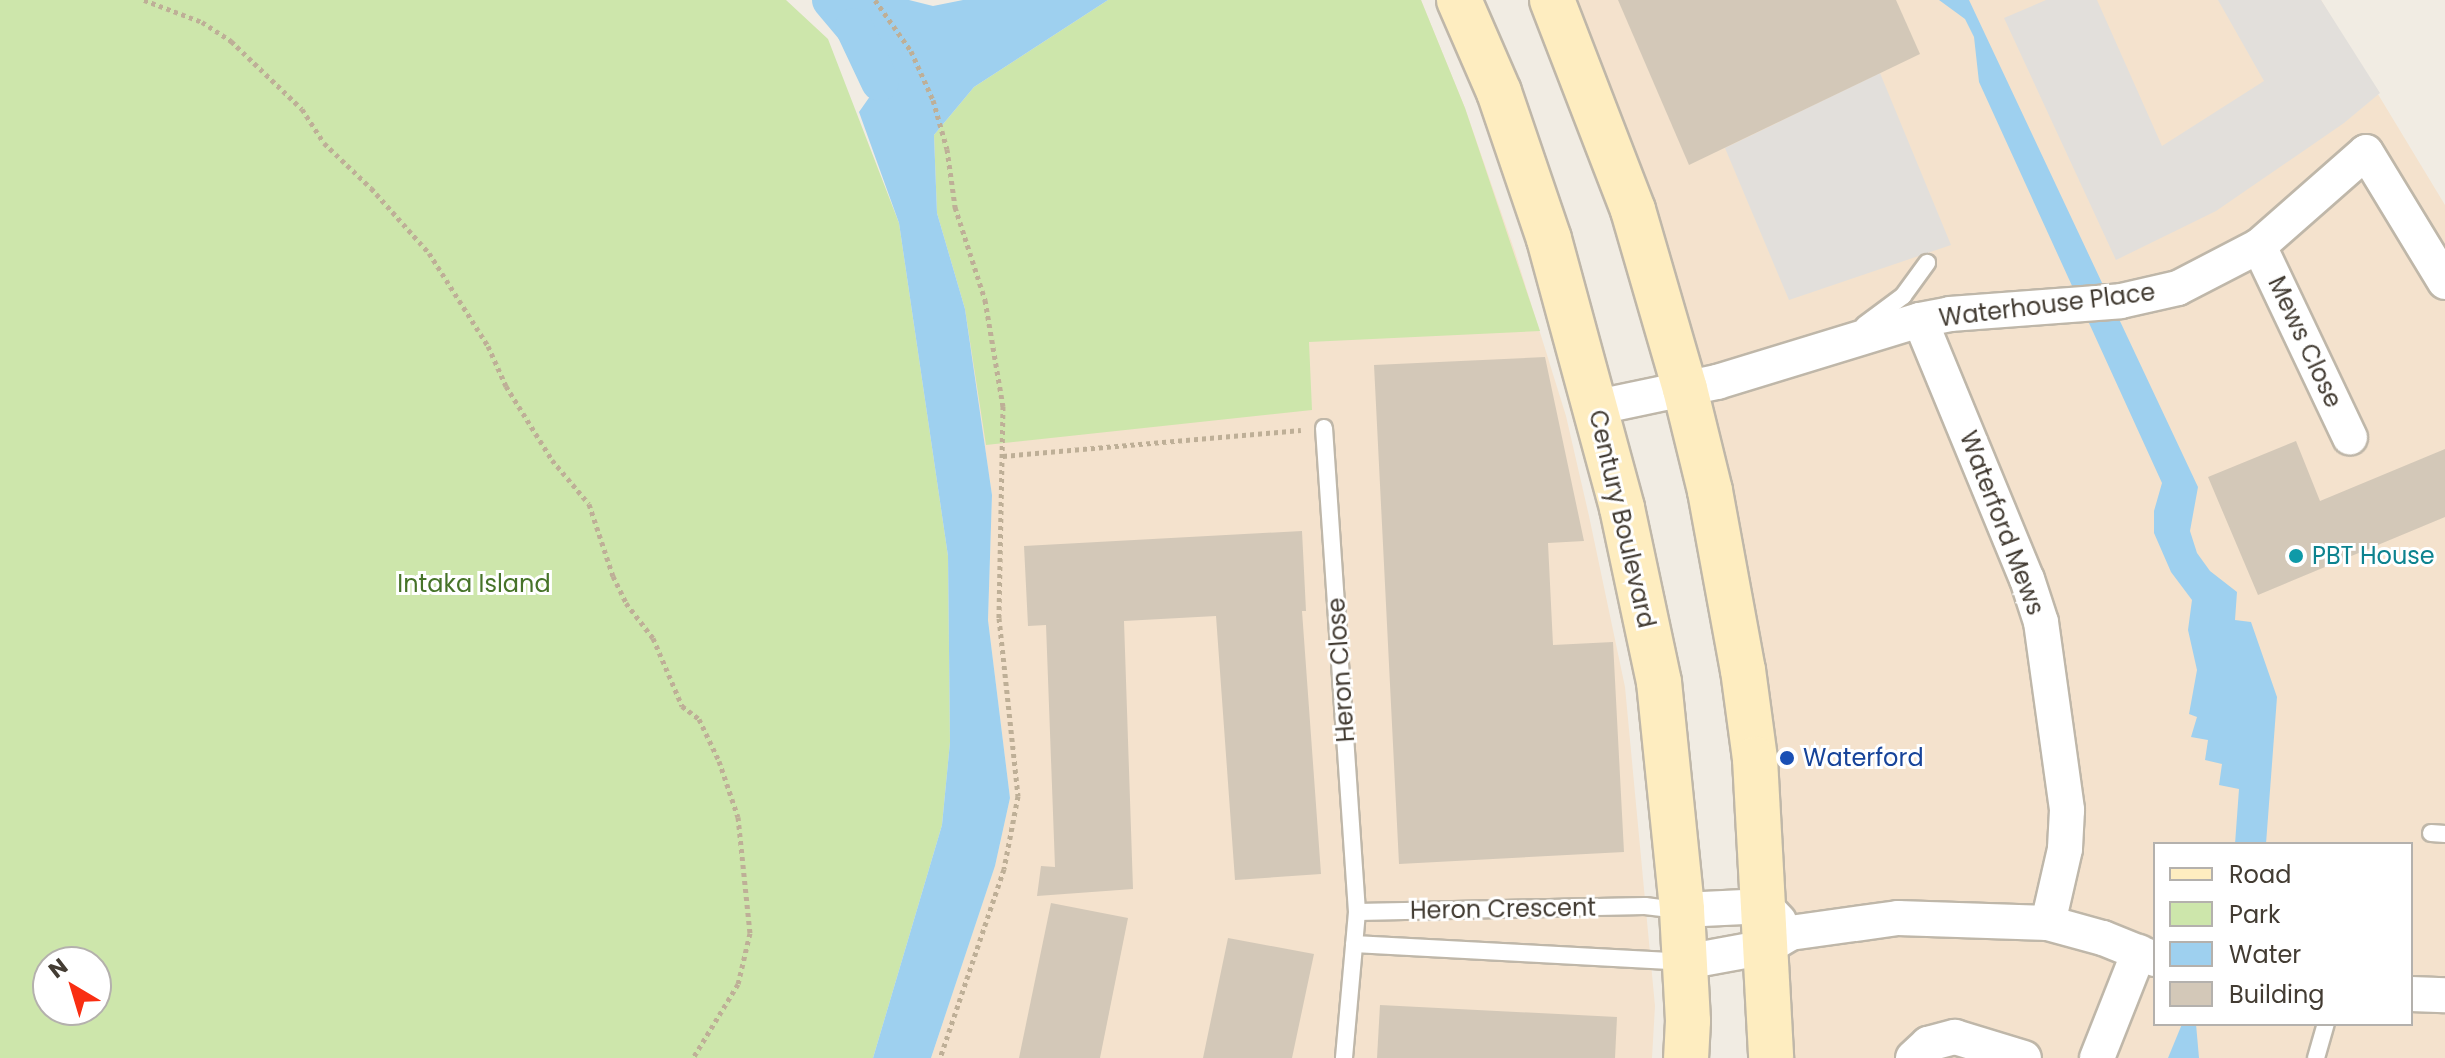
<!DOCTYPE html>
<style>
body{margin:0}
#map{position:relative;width:2445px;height:1058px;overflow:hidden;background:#f1ece3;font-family:Poppins,sans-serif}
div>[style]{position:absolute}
.commercial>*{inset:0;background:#f4e2cd}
.green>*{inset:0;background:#cde6ab}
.parking>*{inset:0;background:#e2dfdb}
.water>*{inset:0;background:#9ed0ef}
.canal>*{height:38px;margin:-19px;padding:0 19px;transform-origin:19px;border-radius:19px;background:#9ed0ef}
.building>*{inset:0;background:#d3c8b8}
.path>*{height:5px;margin-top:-2.5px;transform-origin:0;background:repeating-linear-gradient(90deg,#beaf97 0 4px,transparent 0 8px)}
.roads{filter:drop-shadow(2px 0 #bfb7a9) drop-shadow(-2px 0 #bfb7a9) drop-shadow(0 2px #bfb7a9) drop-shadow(0 -2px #bfb7a9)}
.service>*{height:16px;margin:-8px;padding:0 8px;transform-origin:8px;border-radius:8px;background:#fff}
.minor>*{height:34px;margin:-17px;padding:0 17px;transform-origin:17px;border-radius:17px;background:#fff}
.secondary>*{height:44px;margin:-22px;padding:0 22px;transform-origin:22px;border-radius:22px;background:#feedc0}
.dots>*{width:22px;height:22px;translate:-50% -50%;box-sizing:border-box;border:4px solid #fff;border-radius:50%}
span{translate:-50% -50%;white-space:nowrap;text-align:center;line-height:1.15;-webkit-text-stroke:6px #fff;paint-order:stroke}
.street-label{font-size:24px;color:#433c33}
.culture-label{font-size:24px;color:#0d838f}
.left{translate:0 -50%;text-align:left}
.park-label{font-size:24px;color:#467328}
.transit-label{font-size:24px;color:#164399}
.legend{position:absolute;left:2153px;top:842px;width:260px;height:184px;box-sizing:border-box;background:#fff;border:2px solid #b4b1ad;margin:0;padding:10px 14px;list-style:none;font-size:24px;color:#433c33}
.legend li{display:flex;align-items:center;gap:16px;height:40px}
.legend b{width:40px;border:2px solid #b4b1ad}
.north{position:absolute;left:32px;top:946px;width:80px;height:80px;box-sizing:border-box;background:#fff;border:2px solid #b4b1ad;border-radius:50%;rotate:322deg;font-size:22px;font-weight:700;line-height:32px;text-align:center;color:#433c33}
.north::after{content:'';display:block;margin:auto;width:28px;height:36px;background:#f92e12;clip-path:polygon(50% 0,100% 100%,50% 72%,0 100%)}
</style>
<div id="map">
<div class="commercial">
<i style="clip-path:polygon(1108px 0,1421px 0,1465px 108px,1515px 252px,1566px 416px,1589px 516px,1625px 687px,1655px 1006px,1652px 1058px,931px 1058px,995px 866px,1010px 798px,988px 620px,992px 495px,965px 309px)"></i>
<i style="clip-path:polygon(evenodd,1566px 0,2321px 0,2445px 205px,2445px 1058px,1782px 1058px,1768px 759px,1566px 0,2155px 844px,2411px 844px,2411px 1024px,2155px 1024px,2155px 844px)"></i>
</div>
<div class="green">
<i style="clip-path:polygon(evenodd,0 0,786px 0,828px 39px,899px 223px,948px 556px,950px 742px,942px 825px,873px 1058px,0 1058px,0 0,48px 962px,96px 962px,96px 1010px,48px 1010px,48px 962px)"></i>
<i style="clip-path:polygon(1108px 0,1421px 0,1465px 108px,1540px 331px,1309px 342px,1312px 410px,986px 445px,965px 309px,937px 213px,934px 135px,974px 87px)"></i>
</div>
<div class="parking">
<i style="clip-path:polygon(2046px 0,2097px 0,2162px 146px,2264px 81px,2218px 0,2321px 0,2380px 93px,2344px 123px,2216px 211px,2116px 260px,2004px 18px)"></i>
<i style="clip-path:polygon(1880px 73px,1951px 245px,1789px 300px,1725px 148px)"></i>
</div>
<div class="water">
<i style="clip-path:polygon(831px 0,909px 0,933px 6px,963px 0,1108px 0,974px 87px,934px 135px,937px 213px,965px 309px,992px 495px,988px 620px,1010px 798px,995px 866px,931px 1058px,873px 1058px,942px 825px,950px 742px,948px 556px,899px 223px,859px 112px,880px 82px,854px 27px)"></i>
<i style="clip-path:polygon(1939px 0,1969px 0,2198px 487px,2190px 531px,2197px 553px,2210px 571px,2237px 592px,2235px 620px,2251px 622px,2277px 697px,2266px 844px,2235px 844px,2239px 789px,2219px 785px,2222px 764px,2205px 760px,2208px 740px,2191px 737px,2197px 717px,2189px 714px,2197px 670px,2188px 630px,2192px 600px,2171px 572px,2154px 533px,2154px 511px,2162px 483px,1979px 82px,1974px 37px,1965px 19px)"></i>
<i style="clip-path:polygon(2182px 1024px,2196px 1024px,2199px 1058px,2168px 1058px)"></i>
</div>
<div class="canal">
<i style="left:831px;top:0;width:35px;rotate:50deg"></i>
<i style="left:854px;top:27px;width:61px;rotate:64.7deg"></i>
</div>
<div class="building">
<i style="clip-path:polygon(1618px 0,1896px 0,1920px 54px,1689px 165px)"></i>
<i style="clip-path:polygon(1545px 357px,1584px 541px,1548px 543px,1553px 645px,1613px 642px,1624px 852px,1399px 864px,1374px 365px)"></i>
<i style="clip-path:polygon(2296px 441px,2320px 501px,2445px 449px,2445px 517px,2258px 595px,2208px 477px)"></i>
<i style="clip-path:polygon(1302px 531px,1306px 611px,1302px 611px,1321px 874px,1235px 880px,1216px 616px,1124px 621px,1133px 889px,1037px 896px,1041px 866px,1055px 867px,1046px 625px,1028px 626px,1024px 546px)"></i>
<i style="clip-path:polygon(1051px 903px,1128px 918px,1100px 1058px,1019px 1058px)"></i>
<i style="clip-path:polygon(1228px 938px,1314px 954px,1292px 1058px,1203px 1058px)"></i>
<i style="clip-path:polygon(1380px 1005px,1617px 1017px,1615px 1058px,1377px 1058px)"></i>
</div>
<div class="path">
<i style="left:144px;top:0;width:62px;rotate:20.8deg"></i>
<i style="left:202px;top:22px;width:35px;rotate:33deg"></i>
<i style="left:231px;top:41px;width:98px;rotate:43.8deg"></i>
<i style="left:302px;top:109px;width:40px;rotate:57.1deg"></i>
<i style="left:324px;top:143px;width:65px;rotate:43.8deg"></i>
<i style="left:371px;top:188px;width:87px;rotate:48.3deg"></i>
<i style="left:429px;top:253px;width:110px;rotate:57.6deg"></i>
<i style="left:488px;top:346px;width:44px;rotate:65.8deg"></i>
<i style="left:506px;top:386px;width:87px;rotate:58.1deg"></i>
<i style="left:552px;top:460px;width:57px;rotate:49.9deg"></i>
<i style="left:589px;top:504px;width:76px;rotate:71.6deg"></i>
<i style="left:613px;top:576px;width:30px;rotate:64deg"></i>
<i style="left:626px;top:603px;width:44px;rotate:52.4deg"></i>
<i style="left:653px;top:638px;width:74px;rotate:66.9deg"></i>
<i style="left:682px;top:706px;width:21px;rotate:37deg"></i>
<i style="left:699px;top:719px;width:47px;rotate:64.5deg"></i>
<i style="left:719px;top:761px;width:59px;rotate:71.3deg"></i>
<i style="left:738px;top:817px;width:117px;rotate:84.1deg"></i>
<i style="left:750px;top:933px;width:52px;rotate:103.2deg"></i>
<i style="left:738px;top:984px;width:87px;rotate:121.3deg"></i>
<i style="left:875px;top:0;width:62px;rotate:54.8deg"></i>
<i style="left:911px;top:51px;width:54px;rotate:65.8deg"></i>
<i style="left:933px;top:100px;width:51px;rotate:74.1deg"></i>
<i style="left:947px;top:149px;width:59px;rotate:82.1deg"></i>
<i style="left:955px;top:207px;width:98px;rotate:72.1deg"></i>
<i style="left:985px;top:300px;width:108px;rotate:80.4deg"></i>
<i style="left:1003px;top:406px;width:212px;rotate:91.1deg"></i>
<i style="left:999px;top:618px;width:179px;rotate:83.9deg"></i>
<i style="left:1018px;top:796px;width:74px;rotate:100.9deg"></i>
<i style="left:1004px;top:869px;width:200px;rotate:108.7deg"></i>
<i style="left:1003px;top:456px;width:299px;rotate:-5deg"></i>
</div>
<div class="roads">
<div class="service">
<i style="left:1864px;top:325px;width:49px;rotate:-36.6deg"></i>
<i style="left:1903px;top:296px;width:41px;rotate:-54deg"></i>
<i style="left:1324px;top:428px;width:485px;rotate:86.1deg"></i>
<i style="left:1357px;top:912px;width:147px;rotate:95.1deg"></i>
<i style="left:2431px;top:833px;width:14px;rotate:4deg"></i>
<i style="left:1357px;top:912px;width:288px;rotate:-1.2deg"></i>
<i style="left:1645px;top:906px;width:34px;rotate:7deg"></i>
<i style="left:1354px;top:944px;width:330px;rotate:3.1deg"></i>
<i style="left:2316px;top:1058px;width:35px;rotate:-74deg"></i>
</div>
<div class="minor">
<i style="left:2259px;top:246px;width:212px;rotate:64.6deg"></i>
<i style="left:1920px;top:320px;width:280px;rotate:67.6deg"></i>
<i style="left:2027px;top:579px;width:45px;rotate:72deg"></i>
<i style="left:2041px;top:622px;width:190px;rotate:82.1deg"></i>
<i style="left:2067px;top:810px;width:39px;rotate:93deg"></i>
<i style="left:2065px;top:849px;width:76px;rotate:102.9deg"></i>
<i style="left:1598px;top:407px;width:122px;rotate:-11.9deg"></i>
<i style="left:1717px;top:382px;width:212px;rotate:-17deg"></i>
<i style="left:1920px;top:320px;width:31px;rotate:-11deg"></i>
<i style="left:1950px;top:314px;width:171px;rotate:-4.3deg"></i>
<i style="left:2121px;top:301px;width:58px;rotate:-12.8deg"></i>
<i style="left:2178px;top:288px;width:91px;rotate:-27.4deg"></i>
<i style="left:2259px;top:246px;width:142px;rotate:-41.3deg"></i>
<i style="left:2366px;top:152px;width:152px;rotate:58.7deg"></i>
<i style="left:1682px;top:910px;width:83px;rotate:-2.8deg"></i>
<i style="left:1765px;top:906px;width:21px;rotate:47deg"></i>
<i style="left:1685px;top:962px;width:83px;rotate:-10.4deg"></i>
<i style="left:1767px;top:947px;width:27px;rotate:-31deg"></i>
<i style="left:1790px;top:933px;width:109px;rotate:-7.9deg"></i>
<i style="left:1898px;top:918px;width:150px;rotate:1.9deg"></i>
<i style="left:2048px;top:923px;width:57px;rotate:15.3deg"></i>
<i style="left:2103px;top:938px;width:56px;rotate:22deg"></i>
<i style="left:2411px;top:994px;width:34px;rotate:2deg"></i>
<i style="left:1913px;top:1058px;width:21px;rotate:-43deg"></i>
<i style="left:1928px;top:1044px;width:28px;rotate:-15deg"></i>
<i style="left:1955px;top:1037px;width:72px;rotate:16.9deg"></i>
<i style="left:2097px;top:1058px;width:114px;rotate:-68.4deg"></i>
</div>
<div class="secondary">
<i style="left:1459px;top:0;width:100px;rotate:66.5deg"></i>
<i style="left:1499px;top:92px;width:155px;rotate:71.2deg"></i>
<i style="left:1549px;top:239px;width:279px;rotate:74.8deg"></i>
<i style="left:1622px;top:508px;width:178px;rotate:78deg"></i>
<i style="left:1659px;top:682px;width:229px;rotate:84.2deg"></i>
<i style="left:1682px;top:910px;width:111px;rotate:86.9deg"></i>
<i style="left:1688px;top:1021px;width:37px;rotate:93deg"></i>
<i style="left:1552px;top:0;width:225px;rotate:68.9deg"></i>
<i style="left:1633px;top:210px;width:186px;rotate:73.8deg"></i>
<i style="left:1685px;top:389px;width:105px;rotate:76.2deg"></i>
<i style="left:1710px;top:491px;width:182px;rotate:79.6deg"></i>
<i style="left:1743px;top:670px;width:90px;rotate:82.3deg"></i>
<i style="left:1755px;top:759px;width:299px;rotate:86.9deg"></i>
</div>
</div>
<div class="dots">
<i style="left:2296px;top:556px;background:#0f9aa8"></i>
<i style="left:1787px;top:758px;background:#1a4fb4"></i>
</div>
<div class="street-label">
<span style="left:2047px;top:305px;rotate:-7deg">Waterhouse Place</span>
<span style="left:2305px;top:342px;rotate:65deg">Mews Close</span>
<span style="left:1622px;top:519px;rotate:77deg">Century Boulevard</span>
<span style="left:2002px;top:523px;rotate:69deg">Waterford Mews</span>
<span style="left:1341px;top:670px;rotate:-94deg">Heron Close</span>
<span style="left:1503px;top:909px;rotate:-1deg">Heron Crescent</span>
</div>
<div class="culture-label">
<span class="left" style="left:2312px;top:556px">PBT House</span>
</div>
<div class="park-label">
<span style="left:474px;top:584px">Intaka Island</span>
</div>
<div class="transit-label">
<span class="left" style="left:1803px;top:758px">Waterford</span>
</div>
<ul class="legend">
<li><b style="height:10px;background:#feedc0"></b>Road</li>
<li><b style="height:22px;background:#cde6ab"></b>Park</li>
<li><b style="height:22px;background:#9ed0ef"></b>Water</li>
<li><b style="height:22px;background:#d3c8b8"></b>Building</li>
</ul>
<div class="north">N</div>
</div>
